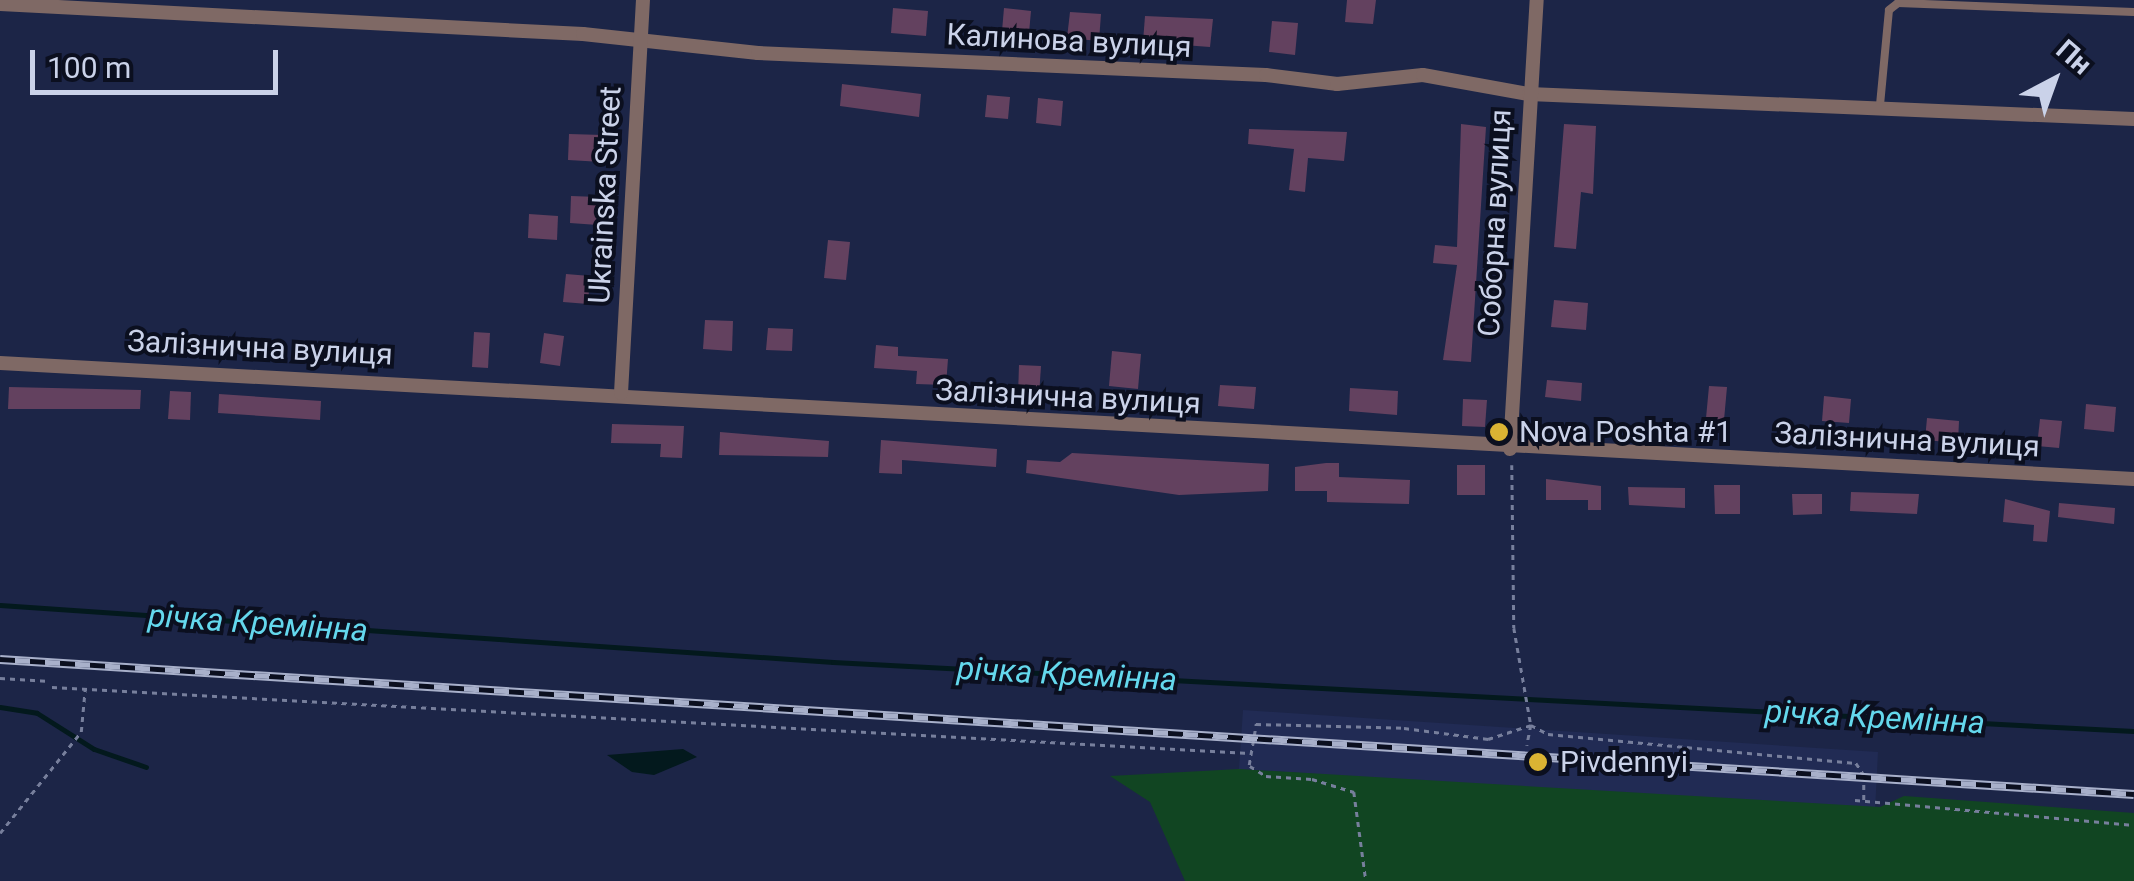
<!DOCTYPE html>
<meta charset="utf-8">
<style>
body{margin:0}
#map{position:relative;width:2134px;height:881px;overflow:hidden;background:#1c2547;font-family:Roboto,sans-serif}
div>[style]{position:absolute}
.built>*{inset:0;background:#212b54}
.green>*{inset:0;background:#114522}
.water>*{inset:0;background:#03191d}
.stream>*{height:5px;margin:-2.5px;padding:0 2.5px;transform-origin:2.5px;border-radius:2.5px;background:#03191d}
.building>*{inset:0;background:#63415f}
.path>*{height:2.5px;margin-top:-1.25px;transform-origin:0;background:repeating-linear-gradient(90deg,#777f9c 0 5px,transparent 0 10px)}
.lane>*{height:8px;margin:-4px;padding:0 4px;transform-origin:4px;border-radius:4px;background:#7f6965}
.street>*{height:14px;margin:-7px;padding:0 7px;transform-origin:7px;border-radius:7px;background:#7f6965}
.rail>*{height:9px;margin-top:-4.5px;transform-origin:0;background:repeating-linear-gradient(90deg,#0b0f1f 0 15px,#a8b0ca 0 30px);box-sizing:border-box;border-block:2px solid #a8b0ca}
.dots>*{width:28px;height:28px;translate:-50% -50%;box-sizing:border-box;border:5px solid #0b0f1f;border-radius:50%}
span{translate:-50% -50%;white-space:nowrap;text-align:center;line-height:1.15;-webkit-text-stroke:8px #0b0f1f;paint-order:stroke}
.street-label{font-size:30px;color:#cad2e9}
.poi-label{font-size:30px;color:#cad2e9}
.left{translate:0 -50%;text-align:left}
.water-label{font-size:32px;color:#64d8ed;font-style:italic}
.north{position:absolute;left:2004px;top:30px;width:100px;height:100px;-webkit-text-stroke:8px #0b0f1f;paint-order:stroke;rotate:41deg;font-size:28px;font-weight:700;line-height:40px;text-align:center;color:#cad2e9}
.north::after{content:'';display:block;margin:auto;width:35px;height:45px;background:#cad2e9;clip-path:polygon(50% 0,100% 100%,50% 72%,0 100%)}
.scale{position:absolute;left:30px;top:50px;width:248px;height:45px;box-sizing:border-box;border:5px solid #cad2e9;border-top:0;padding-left:12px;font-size:30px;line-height:35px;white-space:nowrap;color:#cad2e9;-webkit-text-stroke:8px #0b0f1f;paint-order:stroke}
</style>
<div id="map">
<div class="built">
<i style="clip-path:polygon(1243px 710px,1878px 752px,1875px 811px,1239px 769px)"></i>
</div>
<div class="green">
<i style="clip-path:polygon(1239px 769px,1880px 807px,1904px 796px,2134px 813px,2134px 881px,1185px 881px,1150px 802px,1110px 776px)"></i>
</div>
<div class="water">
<i style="clip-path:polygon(683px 749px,697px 757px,654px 775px,632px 772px,607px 755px)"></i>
</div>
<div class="stream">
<i style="left:0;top:605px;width:835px;rotate:3.91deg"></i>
<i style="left:833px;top:662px;width:1303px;rotate:3.04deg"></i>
<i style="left:0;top:707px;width:37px;rotate:9deg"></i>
<i style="left:37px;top:713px;width:67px;rotate:32.3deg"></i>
<i style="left:94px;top:749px;width:55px;rotate:19.1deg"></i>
</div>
<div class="building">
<i style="clip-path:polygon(1347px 0,1376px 0,1373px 24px,1345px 22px)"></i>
<i style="clip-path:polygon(893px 8px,928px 11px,926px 36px,891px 33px)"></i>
<i style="clip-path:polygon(1004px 8px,1031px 11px,1029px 33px,1002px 31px)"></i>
<i style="clip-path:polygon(1070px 12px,1101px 14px,1099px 41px,1067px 38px)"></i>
<i style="clip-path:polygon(1145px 16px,1213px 19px,1210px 47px,1143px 42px)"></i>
<i style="clip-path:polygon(1272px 21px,1298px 23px,1295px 55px,1269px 52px)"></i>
<i style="clip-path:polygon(842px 84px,921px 94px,919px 117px,840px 106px)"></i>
<i style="clip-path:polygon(987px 95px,1010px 97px,1008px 119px,985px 117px)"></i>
<i style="clip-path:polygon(1038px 98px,1063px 101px,1061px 126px,1036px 123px)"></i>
<i style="clip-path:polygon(1461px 124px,1486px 127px,1471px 362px,1443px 360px,1457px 265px,1433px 263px,1435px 245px,1457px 247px)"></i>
<i style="clip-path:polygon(1564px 124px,1596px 126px,1593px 194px,1581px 192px,1576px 249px,1554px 247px)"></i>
<i style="clip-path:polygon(1249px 129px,1347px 132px,1344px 161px,1308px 158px,1305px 192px,1289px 190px,1294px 149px,1248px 144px)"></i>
<i style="clip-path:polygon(569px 134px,603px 135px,602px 162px,568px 160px)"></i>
<i style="clip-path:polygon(571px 196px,599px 197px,598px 225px,570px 223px)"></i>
<i style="clip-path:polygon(529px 214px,558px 216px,557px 240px,528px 238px)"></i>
<i style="clip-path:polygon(828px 240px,850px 242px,846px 280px,824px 278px)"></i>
<i style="clip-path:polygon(566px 274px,590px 276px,588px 304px,563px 302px)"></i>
<i style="clip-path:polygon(1554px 300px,1588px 303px,1586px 330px,1551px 327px)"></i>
<i style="clip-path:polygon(705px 320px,733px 321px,732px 351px,703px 349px)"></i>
<i style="clip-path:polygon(768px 328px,793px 329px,792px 351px,766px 350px)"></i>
<i style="clip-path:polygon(474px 332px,490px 333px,488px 368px,472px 367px)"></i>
<i style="clip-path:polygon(544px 333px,564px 336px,560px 366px,540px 363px)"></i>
<i style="clip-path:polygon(876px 345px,898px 347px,898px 356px,948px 359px,946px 385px,916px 384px,917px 371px,874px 368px)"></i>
<i style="clip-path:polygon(1112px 351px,1141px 354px,1138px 389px,1109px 386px)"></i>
<i style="clip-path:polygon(1019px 365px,1041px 366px,1039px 396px,1018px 395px)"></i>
<i style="clip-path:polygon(1547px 380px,1582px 383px,1581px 401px,1545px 397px)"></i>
<i style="clip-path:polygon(1220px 385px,1256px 387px,1254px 409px,1218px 406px)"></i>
<i style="clip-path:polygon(1709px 386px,1727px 387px,1724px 420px,1706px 418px)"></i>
<i style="clip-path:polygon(9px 387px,141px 390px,140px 409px,8px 409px)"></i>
<i style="clip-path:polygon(1350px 388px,1398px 391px,1397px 415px,1349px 411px)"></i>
<i style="clip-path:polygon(170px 391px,191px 392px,190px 420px,168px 419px)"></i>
<i style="clip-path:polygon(219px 394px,321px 401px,320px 420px,218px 413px)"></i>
<i style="clip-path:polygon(1824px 396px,1851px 399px,1849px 423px,1822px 421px)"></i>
<i style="clip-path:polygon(1463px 399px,1487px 400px,1485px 427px,1462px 426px)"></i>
<i style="clip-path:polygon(2086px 404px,2116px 407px,2114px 432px,2084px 429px)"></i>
<i style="clip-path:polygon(1927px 418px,1959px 421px,1958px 443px,1925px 440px)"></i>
<i style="clip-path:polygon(2040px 419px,2062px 421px,2059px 448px,2037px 446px)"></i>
<i style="clip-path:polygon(612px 424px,684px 426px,682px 458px,660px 457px,661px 444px,611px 443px)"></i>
<i style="clip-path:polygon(720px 432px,829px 441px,828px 457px,719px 455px)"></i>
<i style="clip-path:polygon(881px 440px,997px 449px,996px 467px,902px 460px,902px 474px,879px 473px)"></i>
<i style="clip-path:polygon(1072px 453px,1269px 464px,1268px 491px,1179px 495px,1026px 473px,1027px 460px,1060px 462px)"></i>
<i style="clip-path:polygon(1326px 463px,1339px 463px,1339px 477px,1410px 480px,1409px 504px,1327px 502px,1327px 491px,1295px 491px,1295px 467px)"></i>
<i style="clip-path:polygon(1457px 465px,1485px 465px,1485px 495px,1457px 495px)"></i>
<i style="clip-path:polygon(1546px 479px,1601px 486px,1601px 510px,1588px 510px,1588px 500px,1546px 500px)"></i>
<i style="clip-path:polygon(1714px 485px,1740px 485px,1740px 514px,1715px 514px)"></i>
<i style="clip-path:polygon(1628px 487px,1685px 488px,1685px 508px,1629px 505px)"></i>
<i style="clip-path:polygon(1851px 492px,1919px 494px,1917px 514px,1850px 511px)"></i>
<i style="clip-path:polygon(1792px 494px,1822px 494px,1822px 514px,1793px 515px)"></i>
<i style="clip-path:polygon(2005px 499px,2050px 511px,2047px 542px,2033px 541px,2034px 525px,2003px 522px)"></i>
<i style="clip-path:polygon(2059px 503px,2115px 508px,2114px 524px,2058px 517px)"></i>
</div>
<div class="path">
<i style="left:1512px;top:465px;width:163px;rotate:89.3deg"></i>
<i style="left:1514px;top:628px;width:98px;rotate:80.1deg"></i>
<i style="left:1531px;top:725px;width:21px;rotate:101deg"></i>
<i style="left:0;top:678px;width:50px;rotate:3.4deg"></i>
<i style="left:52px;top:687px;width:1199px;rotate:3.16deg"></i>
<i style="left:1249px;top:765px;width:42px;rotate:-80.3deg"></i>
<i style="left:1256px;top:724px;width:148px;rotate:1.5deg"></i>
<i style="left:1404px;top:728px;width:85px;rotate:7.5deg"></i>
<i style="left:1488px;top:739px;width:45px;rotate:-18deg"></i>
<i style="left:1531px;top:725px;width:19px;rotate:28deg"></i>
<i style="left:1548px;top:734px;width:309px;rotate:5.4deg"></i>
<i style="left:1856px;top:763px;width:14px;rotate:56deg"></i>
<i style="left:1864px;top:775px;width:27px;rotate:90deg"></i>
<i style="left:1250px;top:766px;width:19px;rotate:32deg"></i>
<i style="left:1266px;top:776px;width:46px;rotate:3.7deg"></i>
<i style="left:1312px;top:779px;width:44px;rotate:17.2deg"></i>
<i style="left:1354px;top:792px;width:90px;rotate:82.3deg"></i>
<i style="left:1855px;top:800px;width:280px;rotate:5.1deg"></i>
<i style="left:0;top:833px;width:129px;rotate:-51.3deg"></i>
<i style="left:81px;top:732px;width:43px;rotate:-84.7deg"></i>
</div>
<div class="lane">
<i style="left:1880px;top:105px;width:95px;rotate:-84.6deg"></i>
<i style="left:1889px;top:10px;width:11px;rotate:-38deg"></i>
<i style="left:1898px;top:3px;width:236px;rotate:2.2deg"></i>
</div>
<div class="street">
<i style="left:0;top:4px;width:584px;rotate:2.95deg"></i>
<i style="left:583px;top:34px;width:176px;rotate:6.2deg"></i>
<i style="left:758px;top:53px;width:508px;rotate:2.48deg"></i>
<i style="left:1266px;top:75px;width:72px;rotate:7.2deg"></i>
<i style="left:1337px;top:84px;width:86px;rotate:-6deg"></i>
<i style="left:1423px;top:75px;width:108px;rotate:10.2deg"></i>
<i style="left:1529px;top:94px;width:606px;rotate:2.37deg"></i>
<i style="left:0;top:363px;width:2137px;rotate:3.11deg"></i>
<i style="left:621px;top:393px;width:394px;rotate:-86.8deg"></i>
<i style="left:1510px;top:449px;width:450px;rotate:-86.6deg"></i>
</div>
<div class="rail">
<i style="left:0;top:659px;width:2138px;rotate:3.62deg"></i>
</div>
<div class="dots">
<i style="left:1499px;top:432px;background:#dab333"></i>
<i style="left:1538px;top:762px;background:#dab333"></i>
</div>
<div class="street-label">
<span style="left:1069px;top:41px;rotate:3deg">Калинова вулиця</span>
<span style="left:605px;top:195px;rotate:-87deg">Ukrainska Street</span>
<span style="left:1495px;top:223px;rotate:-87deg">Соборна вулиця</span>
<span style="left:260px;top:348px;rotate:3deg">Залізнична вулиця</span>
<span style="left:1068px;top:397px;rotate:3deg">Залізнична вулиця</span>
<span style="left:1907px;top:440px;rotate:3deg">Залізнична вулиця</span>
</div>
<div class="poi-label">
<span class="left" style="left:1519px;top:432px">Nova Poshta #1</span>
<span class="left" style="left:1560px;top:762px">Pivdennyi</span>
</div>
<div class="water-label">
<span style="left:258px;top:623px;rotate:4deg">річка Кремінна</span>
<span style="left:1067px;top:674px;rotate:3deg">річка Кремінна</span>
<span style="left:1875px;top:717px;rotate:3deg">річка Кремінна</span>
</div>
<div class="north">Пн</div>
<div class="scale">100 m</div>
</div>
